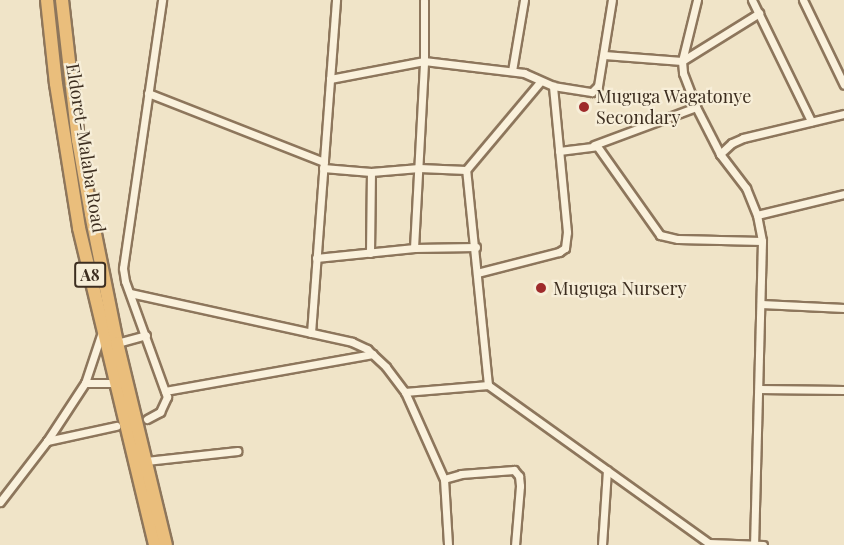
<!DOCTYPE html>
<style>
body{margin:0}
#map{position:relative;width:844px;height:545px;overflow:hidden;background:#f0e4c8;font-family:"Playfair Display",serif}
div>[style]{position:absolute}
.roads{filter:drop-shadow(2px 0 #8d765c) drop-shadow(-2px 0 #8d765c) drop-shadow(0 2px #8d765c) drop-shadow(0 -2px #8d765c)}
.minor>*{height:7px;margin:-3.5px;padding:0 3.5px;transform-origin:3.5px;border-radius:3.5px;background:#faf1dc}
.trunk>*{height:12px;margin:-6px;padding:0 6px;transform-origin:6px;border-radius:6px;background:#eabe7c}
.dots>*{width:16px;height:16px;translate:-50% -50%;box-sizing:border-box;border:3px solid #f7eed8;border-radius:50%}
span{translate:-50% -50%;white-space:nowrap;text-align:center;line-height:1.15;-webkit-text-stroke:4.5px #f7eed8;paint-order:stroke}
.shield-label span{padding:2px 4px;background:#f7eed8;border:2px solid;border-radius:4px;-webkit-text-stroke-width:0}
.shield-label{font-size:16px;color:#3d2e20;font-weight:700}
.poi-label{font-size:18px;color:#3d2e20}
.left{translate:0 -50%;text-align:left}
.street-label{font-size:18px;color:#3d2e20}
</style>
<div id="map">
<div class="roads">
<div class="minor">
<i style="left:697px;top:0;width:63px;rotate:103.8deg"></i>
<i style="left:682px;top:61px;width:12px;rotate:85deg"></i>
<i style="left:683px;top:73px;width:36px;rotate:69deg"></i>
<i style="left:696px;top:107px;width:53px;rotate:62.9deg"></i>
<i style="left:720px;top:154px;width:43px;rotate:52.6deg"></i>
<i style="left:746px;top:188px;width:29px;rotate:68deg"></i>
<i style="left:757px;top:215px;width:26px;rotate:79deg"></i>
<i style="left:762px;top:241px;width:304px;rotate:91.5deg"></i>
<i style="left:752px;top:0;width:135px;rotate:64deg"></i>
<i style="left:803px;top:0;width:94px;rotate:64.2deg"></i>
<i style="left:604px;top:55px;width:78px;rotate:4.4deg"></i>
<i style="left:682px;top:61px;width:91px;rotate:-31.9deg"></i>
<i style="left:512px;top:71px;width:72px;rotate:-80.4deg"></i>
<i style="left:330px;top:79px;width:96px;rotate:-10.8deg"></i>
<i style="left:424px;top:61px;width:101px;rotate:6.8deg"></i>
<i style="left:524px;top:73px;width:32px;rotate:24deg"></i>
<i style="left:553px;top:86px;width:39px;rotate:9deg"></i>
<i style="left:592px;top:92px;width:8px;rotate:-45deg"></i>
<i style="left:598px;top:86px;width:87px;rotate:-80.8deg"></i>
<i style="left:148px;top:93px;width:189px;rotate:21.4deg"></i>
<i style="left:594px;top:145px;width:109px;rotate:-20.4deg"></i>
<i style="left:559px;top:151px;width:38px;rotate:-7deg"></i>
<i style="left:597px;top:146px;width:109px;rotate:54.7deg"></i>
<i style="left:660px;top:235px;width:18px;rotate:13deg"></i>
<i style="left:678px;top:239px;width:84px;rotate:1.4deg"></i>
<i style="left:720px;top:154px;width:16px;rotate:-43deg"></i>
<i style="left:732px;top:143px;width:12px;rotate:-24deg"></i>
<i style="left:743px;top:138px;width:104px;rotate:-13.4deg"></i>
<i style="left:323px;top:168px;width:48px;rotate:4.8deg"></i>
<i style="left:371px;top:172px;width:48px;rotate:-4.8deg"></i>
<i style="left:419px;top:168px;width:47px;rotate:2.4deg"></i>
<i style="left:757px;top:215px;width:89px;rotate:-13.6deg"></i>
<i style="left:414px;top:248px;width:187px;rotate:-86.9deg"></i>
<i style="left:424px;top:61px;width:61px;rotate:-90deg"></i>
<i style="left:370px;top:253px;width:81px;rotate:-89.3deg"></i>
<i style="left:316px;top:258px;width:99px;rotate:-5.8deg"></i>
<i style="left:414px;top:248px;width:62px;rotate:-0.9deg"></i>
<i style="left:477px;top:273px;width:85px;rotate:-14.4deg"></i>
<i style="left:559px;top:252px;width:7px;rotate:-34deg"></i>
<i style="left:565px;top:248px;width:16px;rotate:-83deg"></i>
<i style="left:567px;top:232px;width:147px;rotate:-95.5deg"></i>
<i style="left:130px;top:293px;width:227px;rotate:12.4deg"></i>
<i style="left:352px;top:342px;width:17px;rotate:25deg"></i>
<i style="left:367px;top:349px;width:26px;rotate:43deg"></i>
<i style="left:386px;top:367px;width:31px;rotate:53deg"></i>
<i style="left:405px;top:392px;width:95px;rotate:65.9deg"></i>
<i style="left:444px;top:479px;width:66px;rotate:86.5deg"></i>
<i style="left:761px;top:304px;width:83px;rotate:2.8deg"></i>
<i style="left:311px;top:333px;width:334px;rotate:-85.7deg"></i>
<i style="left:117px;top:343px;width:30px;rotate:-15deg"></i>
<i style="left:85px;top:383px;width:29px"></i>
<i style="left:488px;top:385px;width:216px;rotate:-95.8deg"></i>
<i style="left:466px;top:170px;width:115px;rotate:-49.9deg"></i>
<i style="left:759px;top:389px;width:85px;rotate:0.7deg"></i>
<i style="left:165px;top:391px;width:211px;rotate:-10.1deg"></i>
<i style="left:405px;top:392px;width:83px;rotate:-4.8deg"></i>
<i style="left:488px;top:385px;width:272px;rotate:35.6deg"></i>
<i style="left:709px;top:543px;width:54px;rotate:2.1deg"></i>
<i style="left:147px;top:419px;width:15px;rotate:-28deg"></i>
<i style="left:160px;top:412px;width:17px;rotate:-65deg"></i>
<i style="left:167px;top:397px;width:123px;rotate:-109.9deg"></i>
<i style="left:125px;top:281px;width:13px;rotate:-99deg"></i>
<i style="left:123px;top:268px;width:271px;rotate:-81.7deg"></i>
<i style="left:47px;top:441px;width:69px;rotate:-56.8deg"></i>
<i style="left:85px;top:383px;width:54px;rotate:-71.6deg"></i>
<i style="left:146px;top:461px;width:92px;rotate:-6.3deg"></i>
<i style="left:444px;top:479px;width:18px;rotate:-16deg"></i>
<i style="left:461px;top:474px;width:53px;rotate:-4.3deg"></i>
<i style="left:514px;top:470px;width:8px;rotate:50deg"></i>
<i style="left:519px;top:476px;width:10px;rotate:84deg"></i>
<i style="left:520px;top:486px;width:59px;rotate:94.8deg"></i>
<i style="left:0;top:502px;width:77px;rotate:-52.4deg"></i>
<i style="left:47px;top:441px;width:71px;rotate:-12.3deg"></i>
<i style="left:602px;top:545px;width:75px;rotate:-86.2deg"></i>
</div>
<div class="trunk">
<i style="left:47px;top:0;width:84px;rotate:83.9deg"></i>
<i style="left:56px;top:84px;width:146px;rotate:80.9deg"></i>
<i style="left:79px;top:228px;width:326px;rotate:76.5deg"></i>
<i style="left:62px;top:0;width:141px;rotate:83.5deg"></i>
<i style="left:78px;top:140px;width:75px;rotate:80deg"></i>
<i style="left:91px;top:214px;width:132px;rotate:78.6deg"></i>
<i style="left:117px;top:343px;width:208px;rotate:76.4deg"></i>
</div>
</div>
<div class="dots">
<i style="left:584px;top:107px;background:#9e2a2b"></i>
<i style="left:541px;top:288px;background:#9e2a2b"></i>
</div>
<div class="shield-label">
<span style="left:90px;top:275px">A8</span>
</div>
<div class="poi-label">
<span class="left" style="left:596px;top:107px">Muguga Wagatonye<br>Secondary</span>
<span class="left" style="left:553px;top:288px">Muguga Nursery</span>
</div>
<div class="street-label">
<span style="left:86px;top:148px;rotate:81deg">Eldoret-Malaba Road</span>
</div>
</div>
